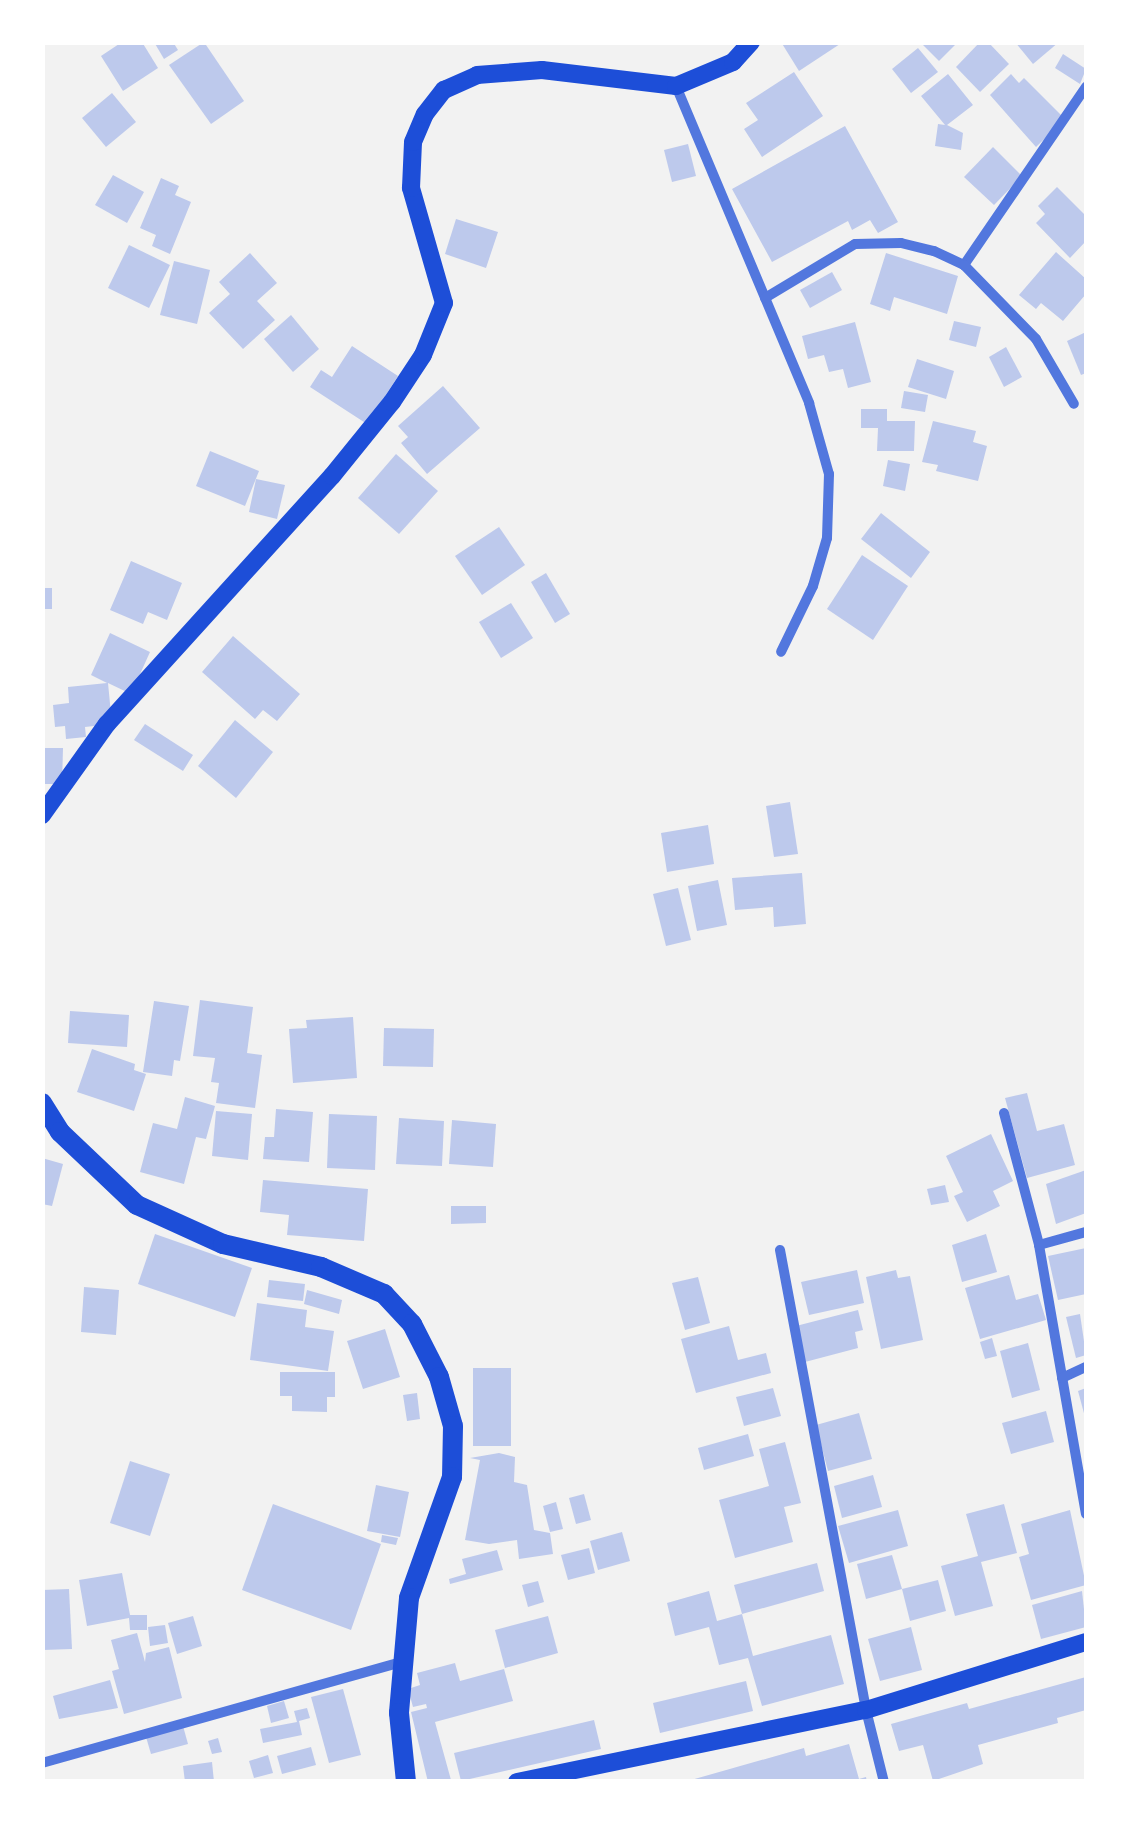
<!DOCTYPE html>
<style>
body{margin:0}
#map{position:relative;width:1129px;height:1824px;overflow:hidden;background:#f2f2f2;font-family:"Crimson Pro",serif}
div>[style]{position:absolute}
.building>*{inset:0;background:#bdc9ec}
.minor>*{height:10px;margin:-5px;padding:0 5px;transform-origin:5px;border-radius:5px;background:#5277de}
.secondary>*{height:18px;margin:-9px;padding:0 9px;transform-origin:9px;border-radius:9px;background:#1d4ed8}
.primary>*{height:20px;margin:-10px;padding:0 10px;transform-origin:10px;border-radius:10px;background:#1d4ed8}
span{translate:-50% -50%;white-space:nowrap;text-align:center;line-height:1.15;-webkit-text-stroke:9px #fff;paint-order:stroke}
.frame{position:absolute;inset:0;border:45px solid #fff;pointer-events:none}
</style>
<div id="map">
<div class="building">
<i style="clip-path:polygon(122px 42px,142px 42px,158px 68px,123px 91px,101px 56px)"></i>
<i style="clip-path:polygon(154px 42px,173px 42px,178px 50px,164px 59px)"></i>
<i style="clip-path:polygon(204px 42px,244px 101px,211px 124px,169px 65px)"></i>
<i style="clip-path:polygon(781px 42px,843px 42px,799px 71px)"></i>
<i style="clip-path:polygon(920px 42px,958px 42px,939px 61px)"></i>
<i style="clip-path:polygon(980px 42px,988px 42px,1009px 64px,980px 92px,956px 67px)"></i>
<i style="clip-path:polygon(1015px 42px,1059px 42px,1033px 64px)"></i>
<i style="clip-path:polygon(918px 48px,938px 72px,911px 93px,892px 69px)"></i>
<i style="clip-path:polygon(1063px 54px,1086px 69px,1080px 84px,1055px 68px)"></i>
<i style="clip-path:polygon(794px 72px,823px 116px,762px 157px,744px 129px,758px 120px,746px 103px)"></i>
<i style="clip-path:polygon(948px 74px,973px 105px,947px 125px,963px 133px,961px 150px,935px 146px,938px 124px,945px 125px,921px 96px)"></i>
<i style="clip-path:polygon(1011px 74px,1019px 83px,1024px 78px,1065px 119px,1036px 147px,990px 95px)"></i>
<i style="clip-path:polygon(112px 93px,136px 122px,106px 147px,82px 118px)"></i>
<i style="clip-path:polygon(845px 126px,898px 222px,878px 233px,870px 220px,852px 230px,848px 221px,772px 262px,732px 189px)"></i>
<i style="clip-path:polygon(688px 144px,696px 176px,672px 182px,664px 150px)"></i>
<i style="clip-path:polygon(993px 147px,1022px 176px,994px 205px,964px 177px)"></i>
<i style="clip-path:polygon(113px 175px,144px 192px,127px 223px,95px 205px)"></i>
<i style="clip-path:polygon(161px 178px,179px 186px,175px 195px,191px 202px,170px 254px,152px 246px,156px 235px,140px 228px)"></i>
<i style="clip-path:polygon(1057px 187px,1086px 216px,1086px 241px,1070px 258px,1036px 223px,1045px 214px,1038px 206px)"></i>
<i style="clip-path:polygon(456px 219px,498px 232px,486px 268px,445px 254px)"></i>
<i style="clip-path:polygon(129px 245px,170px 265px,149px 308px,108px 288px)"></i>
<i style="clip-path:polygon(1056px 252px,1086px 279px,1086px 294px,1063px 321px,1041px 303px,1036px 309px,1019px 295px)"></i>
<i style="clip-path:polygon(250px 253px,277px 283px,257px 301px,275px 320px,243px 349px,209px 313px,230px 294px,219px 282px)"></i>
<i style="clip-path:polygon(886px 253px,958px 276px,947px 314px,894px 297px,890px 311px,870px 304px)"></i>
<i style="clip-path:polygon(174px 261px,210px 270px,197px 324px,160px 315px)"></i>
<i style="clip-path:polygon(832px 272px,842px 290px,810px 308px,800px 290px)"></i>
<i style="clip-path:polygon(291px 315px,319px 349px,293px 372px,264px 339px)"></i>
<i style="clip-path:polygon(954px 321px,981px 327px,976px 347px,949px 340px)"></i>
<i style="clip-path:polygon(855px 322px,871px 382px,848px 388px,843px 369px,829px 372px,824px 355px,808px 359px,802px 336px)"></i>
<i style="clip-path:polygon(1086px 332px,1086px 373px,1081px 375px,1067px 341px)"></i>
<i style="clip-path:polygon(352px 346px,398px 376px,367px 424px,310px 387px,321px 370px,332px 377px)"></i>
<i style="clip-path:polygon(1006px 347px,1022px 377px,1004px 387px,989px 357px)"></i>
<i style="clip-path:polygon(917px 359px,954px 371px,946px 399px,908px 387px)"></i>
<i style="clip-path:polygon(443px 386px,480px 428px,427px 474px,401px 443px,408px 437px,398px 426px)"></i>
<i style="clip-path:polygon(904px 391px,928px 395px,925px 412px,901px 408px)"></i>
<i style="clip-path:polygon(861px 409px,887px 409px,887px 421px,915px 421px,914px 451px,877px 451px,878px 428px,861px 428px)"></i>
<i style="clip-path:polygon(933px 421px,976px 431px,973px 442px,987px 446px,978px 481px,936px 471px,938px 465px,922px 462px)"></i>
<i style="clip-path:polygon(210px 451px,259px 471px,245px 506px,196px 486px)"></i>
<i style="clip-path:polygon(396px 454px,438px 491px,399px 534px,358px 498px)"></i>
<i style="clip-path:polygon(888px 460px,910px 464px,905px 491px,883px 486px)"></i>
<i style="clip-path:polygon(256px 479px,285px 485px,277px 519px,249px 512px)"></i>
<i style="clip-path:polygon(881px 513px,930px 552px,911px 578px,861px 539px)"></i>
<i style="clip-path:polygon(499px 527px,525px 565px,482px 595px,455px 556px)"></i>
<i style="clip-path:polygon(862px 555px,908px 586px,873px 640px,827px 609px)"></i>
<i style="clip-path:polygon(131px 561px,182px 583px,167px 620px,148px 612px,143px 624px,110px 610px)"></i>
<i style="clip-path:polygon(546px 573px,570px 614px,555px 623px,531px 582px)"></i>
<i style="clip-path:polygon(42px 588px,52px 588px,52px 609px,42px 609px)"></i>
<i style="clip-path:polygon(511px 603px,533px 638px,501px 658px,479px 622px)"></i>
<i style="clip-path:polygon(110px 633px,150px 652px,131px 694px,108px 683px,112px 724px,85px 727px,86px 737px,66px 739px,65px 726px,55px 727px,53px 705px,69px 703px,68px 687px,107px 683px,91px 675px)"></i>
<i style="clip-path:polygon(233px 636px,300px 694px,277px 721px,263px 710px,255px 719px,202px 672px)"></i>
<i style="clip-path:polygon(235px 720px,273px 752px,236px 798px,198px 766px)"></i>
<i style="clip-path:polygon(145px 724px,193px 755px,183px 771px,134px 740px)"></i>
<i style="clip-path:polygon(42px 748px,63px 748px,62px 784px,42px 784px)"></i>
<i style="clip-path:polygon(790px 802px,798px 854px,774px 857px,766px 806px)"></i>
<i style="clip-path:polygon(708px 825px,714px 864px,667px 872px,661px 833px)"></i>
<i style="clip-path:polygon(802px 873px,806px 924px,774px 927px,773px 907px,735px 910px,732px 878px)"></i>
<i style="clip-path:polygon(718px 880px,727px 925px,697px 931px,688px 886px)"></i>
<i style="clip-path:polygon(678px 888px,691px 940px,666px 946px,653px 894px)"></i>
<i style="clip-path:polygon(200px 1000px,253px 1007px,247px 1053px,262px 1055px,255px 1108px,216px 1103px,219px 1083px,211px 1082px,215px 1058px,193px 1056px)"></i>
<i style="clip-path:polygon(154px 1001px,189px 1006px,180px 1061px,174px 1060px,172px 1076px,143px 1072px)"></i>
<i style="clip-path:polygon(70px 1011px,129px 1015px,127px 1047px,68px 1043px)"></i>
<i style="clip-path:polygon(353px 1017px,357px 1078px,293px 1083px,289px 1029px,307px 1028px,306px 1020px)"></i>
<i style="clip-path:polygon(384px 1028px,434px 1029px,433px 1067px,383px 1066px)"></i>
<i style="clip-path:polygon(92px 1049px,135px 1064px,134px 1070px,146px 1074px,134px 1111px,77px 1092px)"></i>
<i style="clip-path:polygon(1027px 1093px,1037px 1131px,1064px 1124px,1075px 1165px,1027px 1178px,1005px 1098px)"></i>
<i style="clip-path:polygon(185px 1097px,215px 1106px,206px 1139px,196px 1137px,184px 1184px,140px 1172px,153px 1123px,177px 1129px)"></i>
<i style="clip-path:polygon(276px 1109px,313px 1112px,309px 1162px,263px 1159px,265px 1137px,274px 1137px)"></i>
<i style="clip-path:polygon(216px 1111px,252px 1114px,248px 1160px,212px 1156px)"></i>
<i style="clip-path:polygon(329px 1114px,377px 1116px,375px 1170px,327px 1168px)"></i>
<i style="clip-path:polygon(399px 1118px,444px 1121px,442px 1166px,396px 1164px)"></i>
<i style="clip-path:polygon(452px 1120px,496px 1124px,493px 1167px,449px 1164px)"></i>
<i style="clip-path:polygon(991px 1134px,1013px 1181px,993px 1191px,1000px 1206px,967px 1222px,954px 1196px,963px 1192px,946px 1156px)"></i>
<i style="clip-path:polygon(42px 1158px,63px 1164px,52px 1206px,42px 1204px)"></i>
<i style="clip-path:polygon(1086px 1170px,1086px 1213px,1056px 1224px,1046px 1184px)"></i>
<i style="clip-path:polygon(263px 1180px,368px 1189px,364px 1241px,287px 1235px,289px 1215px,260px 1212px)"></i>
<i style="clip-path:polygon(945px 1185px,949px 1202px,931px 1205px,927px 1189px)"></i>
<i style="clip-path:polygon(451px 1206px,486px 1206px,486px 1223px,451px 1224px)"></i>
<i style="clip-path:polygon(155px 1234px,252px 1268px,235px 1317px,138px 1284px)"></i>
<i style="clip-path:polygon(986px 1234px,997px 1272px,962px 1282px,952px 1245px)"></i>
<i style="clip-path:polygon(1086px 1248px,1086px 1294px,1058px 1300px,1048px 1256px)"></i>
<i style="clip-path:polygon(857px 1270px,864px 1303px,809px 1315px,801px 1282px)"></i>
<i style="clip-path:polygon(896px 1270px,898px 1278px,910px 1276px,923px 1340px,881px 1349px,866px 1277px)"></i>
<i style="clip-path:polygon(1009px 1275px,1016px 1300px,1038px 1294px,1046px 1320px,980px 1339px,965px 1288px)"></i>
<i style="clip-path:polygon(698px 1277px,710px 1323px,685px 1330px,672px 1283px)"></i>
<i style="clip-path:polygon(269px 1280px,305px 1284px,303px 1301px,267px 1297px)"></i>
<i style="clip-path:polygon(84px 1287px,119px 1290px,116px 1335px,81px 1332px)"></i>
<i style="clip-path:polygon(307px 1290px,342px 1300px,339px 1314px,304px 1304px)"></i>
<i style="clip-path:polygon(257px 1303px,307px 1310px,305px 1327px,334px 1331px,328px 1371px,250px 1360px)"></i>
<i style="clip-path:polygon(858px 1310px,863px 1330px,855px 1332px,858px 1348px,805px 1362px,796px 1326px)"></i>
<i style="clip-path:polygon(1080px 1314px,1086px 1355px,1076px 1358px,1066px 1317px)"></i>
<i style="clip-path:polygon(729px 1326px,738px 1360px,766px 1353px,771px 1373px,696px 1393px,681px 1339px)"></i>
<i style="clip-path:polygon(385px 1329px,400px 1377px,363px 1389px,347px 1341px)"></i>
<i style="clip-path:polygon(992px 1338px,997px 1356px,985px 1359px,980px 1342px)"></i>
<i style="clip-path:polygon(1028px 1343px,1040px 1390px,1012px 1398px,1000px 1351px)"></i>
<i style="clip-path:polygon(473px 1368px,511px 1368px,511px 1446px,473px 1446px)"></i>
<i style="clip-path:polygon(280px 1372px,335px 1372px,335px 1397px,327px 1397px,327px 1412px,292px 1411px,292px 1396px,280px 1396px)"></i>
<i style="clip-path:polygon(773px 1388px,781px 1416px,744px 1426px,736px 1397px)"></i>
<i style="clip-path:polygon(1086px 1388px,1086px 1417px,1085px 1417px,1078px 1391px)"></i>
<i style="clip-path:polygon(417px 1393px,420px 1419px,407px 1421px,403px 1395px)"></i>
<i style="clip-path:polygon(1046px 1411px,1054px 1442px,1011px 1454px,1002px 1423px)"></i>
<i style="clip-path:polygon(859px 1413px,872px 1459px,828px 1471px,816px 1425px)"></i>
<i style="clip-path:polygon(748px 1434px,754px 1456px,704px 1470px,698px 1448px)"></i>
<i style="clip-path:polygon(785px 1442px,801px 1503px,784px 1507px,793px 1542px,735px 1558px,719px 1500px,769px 1486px,759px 1449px)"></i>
<i style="clip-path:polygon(499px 1453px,515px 1457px,514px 1482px,527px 1485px,534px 1530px,550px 1533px,553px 1554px,519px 1559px,517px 1540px,489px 1544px,465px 1540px,480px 1460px,470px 1458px)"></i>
<i style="clip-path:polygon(130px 1461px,170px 1474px,150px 1536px,110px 1523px)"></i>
<i style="clip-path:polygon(873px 1475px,882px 1507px,842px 1518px,834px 1486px)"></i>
<i style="clip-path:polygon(376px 1485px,409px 1492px,400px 1537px,367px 1531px)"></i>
<i style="clip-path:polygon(584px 1494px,591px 1520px,576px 1524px,569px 1498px)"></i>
<i style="clip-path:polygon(556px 1502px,563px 1529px,550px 1532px,543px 1506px)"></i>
<i style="clip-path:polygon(273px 1504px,381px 1544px,351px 1630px,242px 1590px)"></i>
<i style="clip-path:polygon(1004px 1504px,1017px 1553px,981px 1562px,993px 1606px,955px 1616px,941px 1566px,978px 1556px,966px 1514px)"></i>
<i style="clip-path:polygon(898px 1510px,908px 1546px,849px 1563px,838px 1526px)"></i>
<i style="clip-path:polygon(1070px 1510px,1086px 1585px,1031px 1600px,1019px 1557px,1029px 1554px,1021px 1524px)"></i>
<i style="clip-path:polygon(622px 1532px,630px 1561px,598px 1570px,590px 1541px)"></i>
<i style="clip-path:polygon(382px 1535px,398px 1538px,396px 1545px,381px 1542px)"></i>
<i style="clip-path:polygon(589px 1548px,595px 1573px,568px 1580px,561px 1555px)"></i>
<i style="clip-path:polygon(497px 1550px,503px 1570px,450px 1584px,449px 1579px,466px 1574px,462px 1559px)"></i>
<i style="clip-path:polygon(892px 1555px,902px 1589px,866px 1599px,857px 1564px)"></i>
<i style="clip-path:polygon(817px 1563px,824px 1591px,742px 1614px,734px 1585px)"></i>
<i style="clip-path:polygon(122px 1573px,130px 1615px,147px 1615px,147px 1630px,130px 1630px,129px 1618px,87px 1626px,79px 1580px)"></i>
<i style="clip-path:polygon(938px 1580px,946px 1611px,910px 1621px,902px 1589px)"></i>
<i style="clip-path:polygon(538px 1581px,544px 1602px,528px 1607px,522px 1585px)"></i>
<i style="clip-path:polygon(69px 1589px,72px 1649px,43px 1650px,42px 1590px)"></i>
<i style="clip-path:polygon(709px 1591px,717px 1621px,742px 1614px,753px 1656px,831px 1635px,844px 1684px,762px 1706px,748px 1658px,719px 1665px,709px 1627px,675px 1636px,667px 1603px)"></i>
<i style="clip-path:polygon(1082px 1591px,1086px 1627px,1041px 1639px,1032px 1605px)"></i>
<i style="clip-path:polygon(193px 1616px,202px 1646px,177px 1654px,168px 1623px)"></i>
<i style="clip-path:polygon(548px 1616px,558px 1653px,505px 1668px,495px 1630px)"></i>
<i style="clip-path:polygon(165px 1625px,168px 1643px,150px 1646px,148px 1627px)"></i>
<i style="clip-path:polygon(911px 1627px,922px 1670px,880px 1681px,868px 1639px)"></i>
<i style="clip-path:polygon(137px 1633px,145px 1662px,146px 1653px,169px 1647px,182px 1698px,124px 1714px,112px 1671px,119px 1669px,111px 1640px)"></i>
<i style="clip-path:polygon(455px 1663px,460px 1681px,504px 1669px,513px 1701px,435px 1722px,451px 1780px,428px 1782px,411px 1712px,427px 1708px,426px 1704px,413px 1707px,408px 1689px,420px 1685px,417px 1673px)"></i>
<i style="clip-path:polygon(1086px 1677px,1086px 1710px,1057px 1718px,1058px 1723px,978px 1745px,983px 1764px,933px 1781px,923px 1745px,899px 1751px,891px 1724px,967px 1703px,969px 1709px)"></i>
<i style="clip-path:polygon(110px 1680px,118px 1708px,59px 1719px,53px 1696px)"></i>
<i style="clip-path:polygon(746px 1681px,753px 1711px,660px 1733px,653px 1703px)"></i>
<i style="clip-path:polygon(343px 1689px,361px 1755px,329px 1763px,311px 1697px)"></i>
<i style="clip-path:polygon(284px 1701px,289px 1718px,271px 1723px,267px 1706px)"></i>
<i style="clip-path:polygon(307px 1708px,310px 1718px,299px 1721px,302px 1735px,263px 1743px,260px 1729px,297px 1722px,294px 1711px)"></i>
<i style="clip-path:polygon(594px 1720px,601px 1749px,461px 1781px,454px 1753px)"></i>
<i style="clip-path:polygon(183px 1726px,188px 1744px,151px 1754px,146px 1737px)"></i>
<i style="clip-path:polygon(218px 1738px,222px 1752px,212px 1754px,208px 1741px)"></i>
<i style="clip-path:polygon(849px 1744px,859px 1779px,866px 1777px,867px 1782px,684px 1782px,804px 1748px,806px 1756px)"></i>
<i style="clip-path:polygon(311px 1747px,316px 1765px,282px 1774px,277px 1756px)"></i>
<i style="clip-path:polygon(268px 1755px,273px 1773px,254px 1778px,249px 1761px)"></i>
<i style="clip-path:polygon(212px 1762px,214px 1782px,185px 1782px,183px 1766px)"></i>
</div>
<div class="minor">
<i style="left:676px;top:86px;width:344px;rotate:67.2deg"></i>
<i style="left:809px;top:403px;width:74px;rotate:74.3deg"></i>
<i style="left:829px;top:474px;width:64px;rotate:91.8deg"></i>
<i style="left:827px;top:538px;width:50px;rotate:106.3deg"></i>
<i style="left:813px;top:586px;width:73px;rotate:115.9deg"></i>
<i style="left:964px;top:265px;width:216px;rotate:-55.6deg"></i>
<i style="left:765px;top:298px;width:105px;rotate:-31deg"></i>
<i style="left:855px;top:244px;width:46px;rotate:-1.2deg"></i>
<i style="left:901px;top:243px;width:34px;rotate:14deg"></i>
<i style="left:934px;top:251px;width:33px;rotate:25deg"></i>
<i style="left:964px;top:265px;width:103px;rotate:45.8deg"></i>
<i style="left:1036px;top:339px;width:75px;rotate:59.7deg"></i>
<i style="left:1004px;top:1113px;width:137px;rotate:75.1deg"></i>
<i style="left:1039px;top:1245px;width:273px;rotate:80.1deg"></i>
<i style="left:1039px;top:1245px;width:49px;rotate:-15.5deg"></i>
<i style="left:780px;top:1250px;width:468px;rotate:79.4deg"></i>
<i style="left:866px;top:1710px;width:74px;rotate:76deg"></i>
<i style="left:1062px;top:1378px;width:26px;rotate:-25deg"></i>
<i style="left:42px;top:1763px;width:373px;rotate:-15.7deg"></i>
</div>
<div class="secondary">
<i style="left:42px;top:815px;width:112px;rotate:-54.5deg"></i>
<i style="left:107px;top:724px;width:335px;rotate:-47.8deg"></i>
<i style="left:332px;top:476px;width:95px;rotate:-51deg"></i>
<i style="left:392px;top:402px;width:56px;rotate:-56.6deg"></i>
<i style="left:423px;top:355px;width:56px;rotate:-68deg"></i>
<i style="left:444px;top:303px;width:120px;rotate:-106deg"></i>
<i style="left:411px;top:188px;width:46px;rotate:-87.5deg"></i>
<i style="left:413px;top:142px;width:30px;rotate:-67deg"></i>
<i style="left:425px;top:114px;width:31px;rotate:-52deg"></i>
<i style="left:444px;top:90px;width:36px;rotate:-24deg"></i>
<i style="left:477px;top:75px;width:65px;rotate:-4.4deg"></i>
<i style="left:542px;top:70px;width:135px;rotate:6.8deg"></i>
<i style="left:676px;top:86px;width:62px;rotate:-22.8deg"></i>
<i style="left:733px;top:62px;width:27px;rotate:-48deg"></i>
<i style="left:517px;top:1782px;width:356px;rotate:-11.7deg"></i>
<i style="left:866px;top:1710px;width:230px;rotate:-17.2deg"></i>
</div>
<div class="primary">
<i style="left:42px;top:1103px;width:34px;rotate:58deg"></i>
<i style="left:60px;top:1132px;width:106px;rotate:43.5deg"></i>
<i style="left:137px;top:1205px;width:94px;rotate:24.4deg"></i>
<i style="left:223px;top:1244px;width:101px;rotate:13.2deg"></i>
<i style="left:321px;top:1267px;width:69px;rotate:23.2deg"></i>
<i style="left:384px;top:1294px;width:41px;rotate:47deg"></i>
<i style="left:412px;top:1324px;width:59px;rotate:63deg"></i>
<i style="left:439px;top:1377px;width:51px;rotate:74.1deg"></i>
<i style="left:453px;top:1426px;width:51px;rotate:91.1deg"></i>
<i style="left:452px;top:1477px;width:128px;rotate:109.6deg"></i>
<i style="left:409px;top:1598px;width:115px;rotate:95deg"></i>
<i style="left:399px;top:1713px;width:69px;rotate:84.2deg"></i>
</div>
<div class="frame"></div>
</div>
